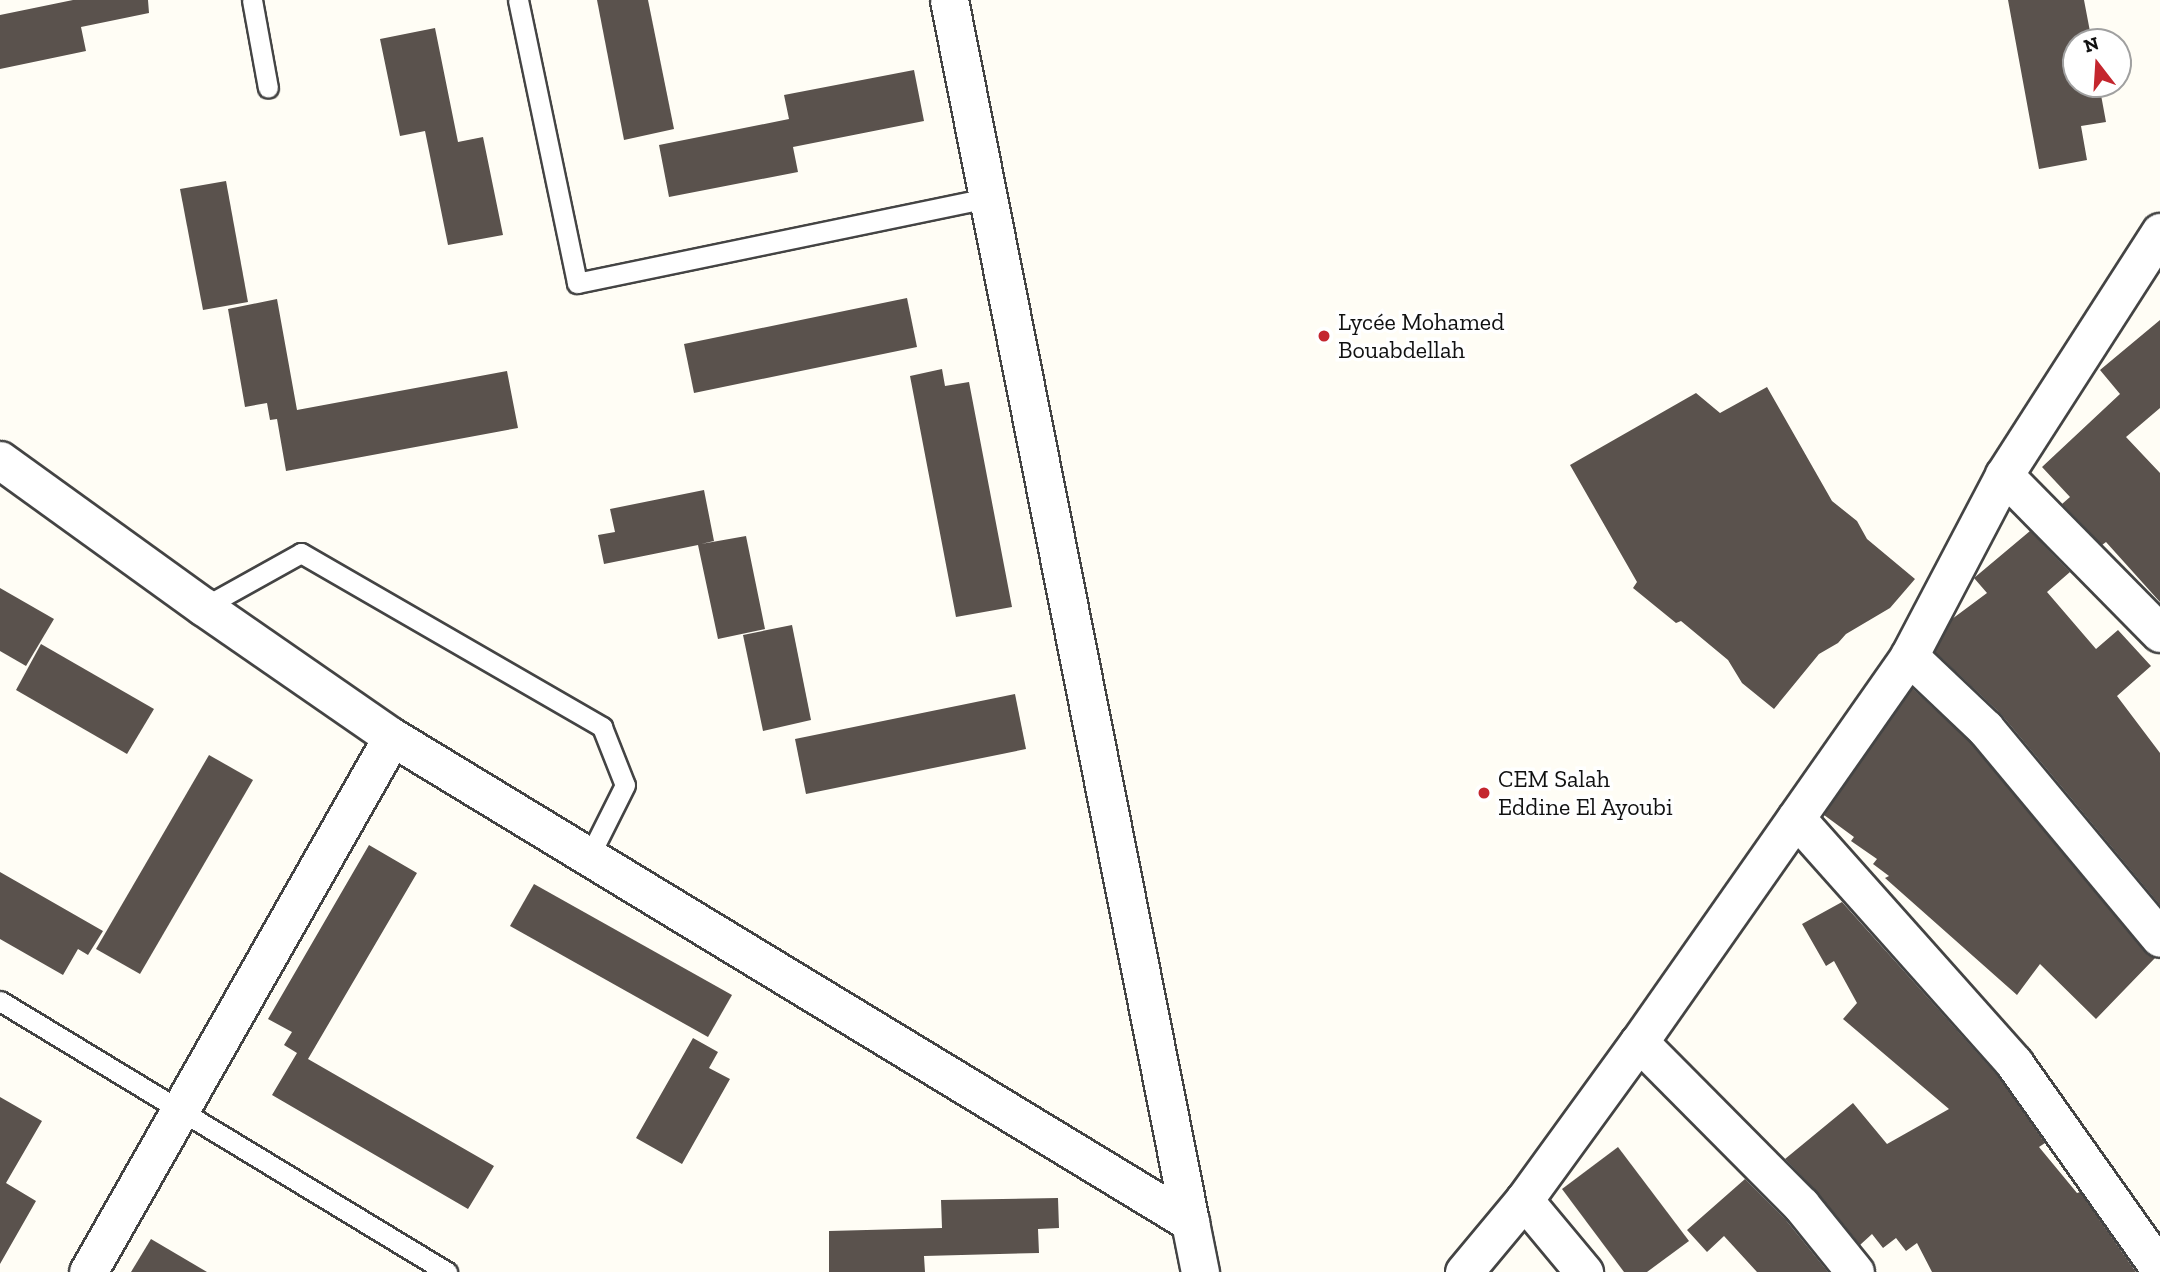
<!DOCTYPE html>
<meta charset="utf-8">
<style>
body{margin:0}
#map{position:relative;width:2160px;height:1272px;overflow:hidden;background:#fffdf5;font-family:"Zilla Slab",serif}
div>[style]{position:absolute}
.building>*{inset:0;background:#5a524d}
.roads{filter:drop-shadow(2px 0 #444) drop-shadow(-2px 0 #444) drop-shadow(0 2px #444) drop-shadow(0 -2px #444)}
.service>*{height:19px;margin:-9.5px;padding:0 9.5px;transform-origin:9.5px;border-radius:9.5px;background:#fff}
.minor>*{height:37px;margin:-18.5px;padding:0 18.5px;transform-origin:18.5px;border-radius:18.5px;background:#fff}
.dots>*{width:19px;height:19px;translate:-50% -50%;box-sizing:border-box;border:4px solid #fff;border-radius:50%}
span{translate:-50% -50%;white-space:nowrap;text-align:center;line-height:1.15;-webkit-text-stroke:7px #fff;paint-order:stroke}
.poi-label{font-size:24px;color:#111}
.left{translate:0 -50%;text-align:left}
.north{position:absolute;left:2062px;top:28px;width:70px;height:70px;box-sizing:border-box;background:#fff;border:2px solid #a0a0a0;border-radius:50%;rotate:343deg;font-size:19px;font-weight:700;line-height:28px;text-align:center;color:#111}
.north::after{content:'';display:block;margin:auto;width:24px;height:32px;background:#c4262e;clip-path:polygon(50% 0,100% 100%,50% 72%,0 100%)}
</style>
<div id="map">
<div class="building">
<i style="clip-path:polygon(73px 0,148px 0,149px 13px,81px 27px,86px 51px,0 69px,0 15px)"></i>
<i style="clip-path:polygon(597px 0,648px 0,674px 129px,624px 140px)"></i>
<i style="clip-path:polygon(2008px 0,2084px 0,2092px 42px,2076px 42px,2076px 84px,2099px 84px,2106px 122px,2081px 126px,2087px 160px,2039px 169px)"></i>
<i style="clip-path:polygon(435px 28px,458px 142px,483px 137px,503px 235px,448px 245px,425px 131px,400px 136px,380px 39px)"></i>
<i style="clip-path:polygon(914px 70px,924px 121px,793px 147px,798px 172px,669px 197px,659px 145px,789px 119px,784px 95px)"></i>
<i style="clip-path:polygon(226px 181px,248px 302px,203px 310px,180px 189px)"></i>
<i style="clip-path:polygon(907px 298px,917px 347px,694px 393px,684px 344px)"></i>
<i style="clip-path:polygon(277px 299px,297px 410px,507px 371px,518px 428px,286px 471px,277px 419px,270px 420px,267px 403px,245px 407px,228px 309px)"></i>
<i style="clip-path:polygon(2160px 320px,2160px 408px,2126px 437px,2160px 473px,2160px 602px,2106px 542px,2102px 545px,2062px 504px,2070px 497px,2042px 467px,2120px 394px,2100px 370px)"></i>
<i style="clip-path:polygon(942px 369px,945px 386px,969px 382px,1012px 607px,956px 617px,910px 376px)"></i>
<i style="clip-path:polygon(1767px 387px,1832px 501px,1857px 521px,1867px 539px,1915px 579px,1890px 608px,1846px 634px,1838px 643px,1819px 654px,1774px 709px,1742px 683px,1728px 660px,1681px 621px,1676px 623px,1633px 588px,1637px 582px,1570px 465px,1696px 393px,1720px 413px)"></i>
<i style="clip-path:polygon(704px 490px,714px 541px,701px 544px,746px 536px,765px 629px,718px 639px,698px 545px,604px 564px,598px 535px,615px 532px,610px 509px)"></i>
<i style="clip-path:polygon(2030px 531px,2070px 572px,2047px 592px,2096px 649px,2118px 630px,2151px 666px,2117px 696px,2160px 753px,2160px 905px,2001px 714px,1935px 652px,1952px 619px,1987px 593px,1974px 578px)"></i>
<i style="clip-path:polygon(0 588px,54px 619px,26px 666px,0 651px)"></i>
<i style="clip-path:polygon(792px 625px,811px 720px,763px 731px,743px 635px)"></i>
<i style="clip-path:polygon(41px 644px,154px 709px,127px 754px,16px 690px)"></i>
<i style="clip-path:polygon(1912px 688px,1970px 742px,2144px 951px,2155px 958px,2096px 1019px,2040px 964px,2017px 995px,1885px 878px,1889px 876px,1873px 864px,1877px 859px,1851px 841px,1854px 837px,1824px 815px)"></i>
<i style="clip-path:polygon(1015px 694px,1026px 749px,806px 794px,795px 739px)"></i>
<i style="clip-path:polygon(209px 755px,253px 780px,140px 974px,96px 949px)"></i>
<i style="clip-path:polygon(369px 845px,417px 873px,308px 1059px,494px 1166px,468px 1209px,272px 1095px,297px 1053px,284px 1045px,292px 1032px,268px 1019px)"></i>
<i style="clip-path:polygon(0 872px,103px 931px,88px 955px,78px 949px,63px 975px,0 939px)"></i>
<i style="clip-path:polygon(534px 884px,732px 995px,708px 1037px,510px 926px)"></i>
<i style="clip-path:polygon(1842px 902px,1998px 1076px,2045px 1143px,2039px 1147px,2077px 1193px,2080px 1192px,2136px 1272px,1932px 1272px,1917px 1243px,1906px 1251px,1896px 1238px,1883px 1248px,1872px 1234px,1860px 1245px,1817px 1192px,1785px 1159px,1853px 1103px,1887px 1144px,1949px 1109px,1843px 1019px,1857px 1003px,1834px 961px,1826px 966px,1802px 924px)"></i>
<i style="clip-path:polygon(693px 1038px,718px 1052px,709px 1068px,730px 1079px,682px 1164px,636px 1138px)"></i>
<i style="clip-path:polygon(0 1097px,42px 1121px,6px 1183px,36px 1201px,0 1264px)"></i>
<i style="clip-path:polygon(1618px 1147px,1689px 1241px,1647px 1272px,1624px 1272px,1562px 1189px)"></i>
<i style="clip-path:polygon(1745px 1179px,1785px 1219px,1828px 1272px,1757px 1272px,1724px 1236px,1707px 1252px,1687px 1230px)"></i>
<i style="clip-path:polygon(1058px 1198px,1059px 1228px,1038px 1229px,1039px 1253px,924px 1256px,925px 1272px,829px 1272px,829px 1231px,942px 1228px,941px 1200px)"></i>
<i style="clip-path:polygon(151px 1239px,207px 1272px,131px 1272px)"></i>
</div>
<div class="roads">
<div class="service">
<i style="left:252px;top:0;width:89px;rotate:79.7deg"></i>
<i style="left:518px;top:0;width:289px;rotate:78.2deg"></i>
<i style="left:577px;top:283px;width:420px;rotate:-11.7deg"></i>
<i style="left:204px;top:607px;width:111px;rotate:-29.1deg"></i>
<i style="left:301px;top:553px;width:348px;rotate:30deg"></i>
<i style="left:602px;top:727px;width:62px;rotate:68.4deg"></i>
<i style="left:625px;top:785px;width:80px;rotate:116.6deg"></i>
<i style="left:0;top:1001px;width:523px;rotate:31.23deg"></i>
</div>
<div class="minor">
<i style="left:949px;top:0;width:1246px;rotate:78.84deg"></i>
<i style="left:0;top:460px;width:251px;rotate:35.8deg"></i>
<i style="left:204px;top:607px;width:229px;rotate:34.7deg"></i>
<i style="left:392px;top:737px;width:934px;rotate:31.29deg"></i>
<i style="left:1190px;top:1222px;width:51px;rotate:78.7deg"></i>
<i style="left:2004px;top:475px;width:222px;rotate:45.4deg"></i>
<i style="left:1909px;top:656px;width:105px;rotate:43.5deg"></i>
<i style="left:1985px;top:728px;width:273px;rotate:50.2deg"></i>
<i style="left:1796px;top:818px;width:328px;rotate:48.3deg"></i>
<i style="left:2014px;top:1063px;width:252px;rotate:54.7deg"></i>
<i style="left:1639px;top:1042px;width:230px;rotate:45.2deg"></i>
<i style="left:1801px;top:1205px;width:86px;rotate:51.1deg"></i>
<i style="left:1524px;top:1200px;width:94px;rotate:50.2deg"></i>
<i style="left:88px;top:1272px;width:615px;rotate:-60.39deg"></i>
<i style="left:1464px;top:1272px;width:94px;rotate:-50.2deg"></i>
<i style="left:1524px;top:1200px;width:195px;rotate:-54deg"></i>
<i style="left:1639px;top:1042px;width:471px;rotate:-55deg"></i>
<i style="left:1909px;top:656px;width:204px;rotate:-62.3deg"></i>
<i style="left:2004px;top:475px;width:289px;rotate:-57.3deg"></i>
</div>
</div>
<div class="dots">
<i style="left:1324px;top:336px;background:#c4262e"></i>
<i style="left:1484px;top:793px;background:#c4262e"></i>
</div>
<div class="poi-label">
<span class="left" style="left:1338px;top:336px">Lycée Mohamed<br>Bouabdellah</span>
<span class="left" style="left:1498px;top:793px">CEM Salah<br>Eddine El Ayoubi</span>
</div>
<div class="north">N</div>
</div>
